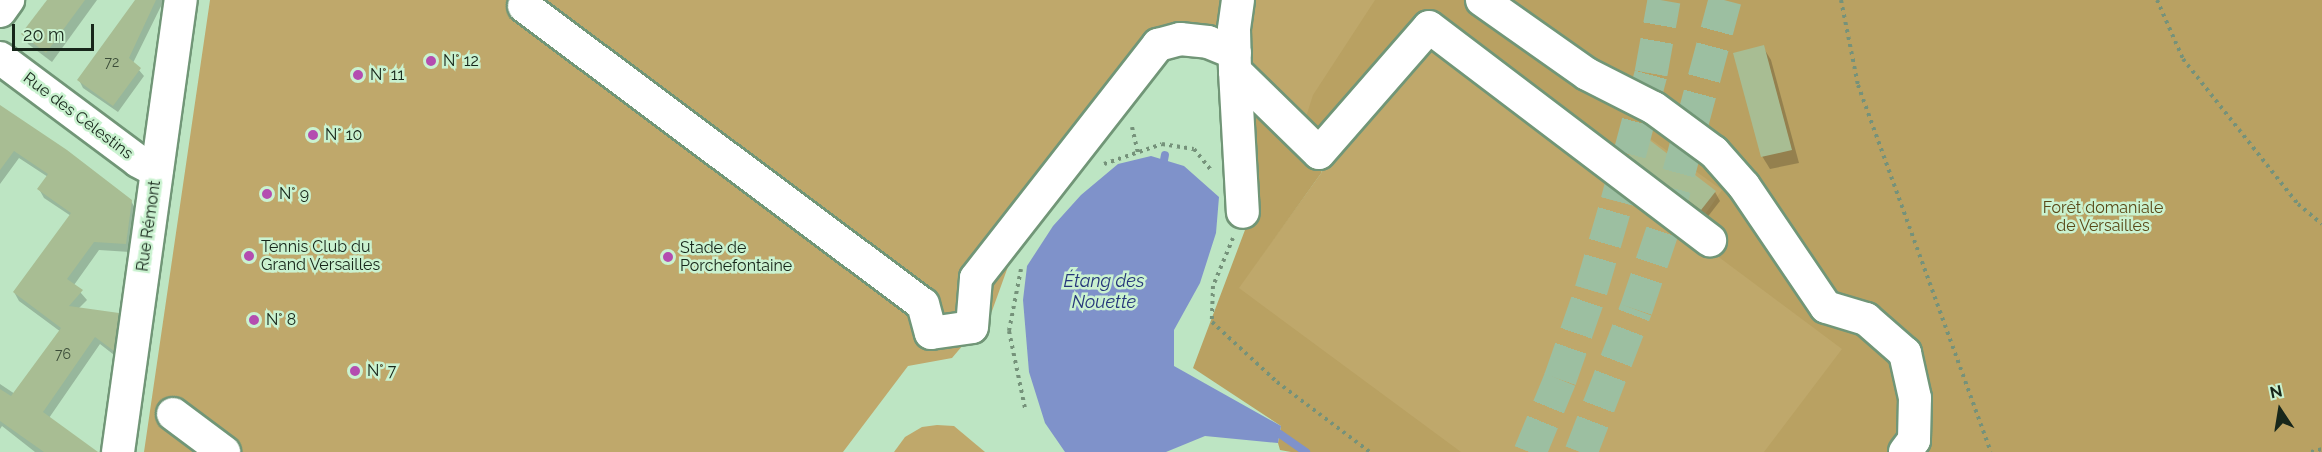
<!DOCTYPE html>
<meta charset="utf-8">
<style>
body{margin:0}
#map{position:relative;width:2322px;height:452px;overflow:hidden;background:#bde5c3;font-family:Raleway,sans-serif}
div>[style]{position:absolute}
.green>*{inset:0;background:#bfa86b}
.forest>*{inset:0;background:#b9a162}
.water>*{inset:0;background:#7f92ca}
.shadow>*{inset:0;background:#0003}
.stream>*{height:8px;margin:-4px;padding:0 4px;transform-origin:4px;border-radius:4px;background:#7f92ca}
.building>*{inset:0;background:#a8bd93}
.highway-tunnel>*{height:33px;margin-top:-16.5px;transform-origin:0;background:repeating-linear-gradient(90deg,#9cbfa1 0 33px,transparent 0 49px)}
.path>*{height:4px;margin-top:-2px;transform-origin:0;background:repeating-linear-gradient(90deg,#75927a 0 3px,transparent 0 7.5px)}
.roads{filter:drop-shadow(2px 0 #719677) drop-shadow(-2px 0 #719677) drop-shadow(0 2px #719677) drop-shadow(0 -2px #719677)}
.minor>*{height:32px;margin:-16px;padding:0 16px;transform-origin:16px;border-radius:16px;background:#fff}
.dots>*{width:16px;height:16px;translate:-50% -50%;box-sizing:border-box;border:3px solid #caf2d0;border-radius:50%}
span{translate:-50% -50%;white-space:nowrap;text-align:center;line-height:1.15;-webkit-text-stroke:5px #caf2d0;paint-order:stroke}
.number-label{font-size:14px;color:#3b4c38}
.number-label span{-webkit-text-stroke-width:0}
.poi-label{font-size:16px;color:#17261a}
.left{translate:0 -50%;text-align:left}
.street-label{font-size:16px;color:#17261a}
.park-label{font-size:16px;color:#594817}
.water-label{font-size:18px;color:#253679;font-style:italic}
.north{position:absolute;left:2250px;top:380px;width:60px;height:60px;-webkit-text-stroke:4px #caf2d0;paint-order:stroke;rotate:348deg;font-size:16px;font-weight:700;line-height:24px;text-align:center;color:#17261a}
.north::after{content:'';display:block;margin:auto;width:21px;height:27px;background:#17261a;clip-path:polygon(50% 0,100% 100%,50% 72%,0 100%)}
.scale{position:absolute;left:12px;top:24px;width:82px;height:27px;box-sizing:border-box;border:3px solid #17261a;border-top:0;padding-left:8px;font-size:18px;line-height:21px;white-space:nowrap;color:#17261a;-webkit-text-stroke:4px #caf2d0;paint-order:stroke}
</style>
<div id="map">
<div class="green">
<i style="clip-path:polygon(210px 0,1816px 0,1954px 452px,1445px 452px,1238px 288px,1322px 172px,1306px 145px,1210px 51px,1161px 53px,1023px 225px,992px 311px,952px 358px,908px 366px,843px 452px,144px 452px)"></i>
<i style="clip-path:polygon(937px 425px,954px 426px,985px 452px,894px 452px,905px 437px,922px 427px)"></i>
</div>
<div class="forest">
<i style="clip-path:polygon(1375px 0,2322px 0,2322px 452px,1764px 452px,1842px 349px,1712px 252px,1699px 223px,1722px 190px,1638px 130px,1631px 140px,1624px 136px,1609px 154px,1430px 23px,1322px 134px,1304px 123px,1313px 95px)"></i>
<i style="clip-path:polygon(1250px 93px,1322px 172px,1239px 288px,1461px 452px,1291px 452px,1280px 450px,1278px 443px,1281px 426px,1193px 368px,1248px 222px)"></i>
</div>
<div class="water">
<i style="clip-path:polygon(1151px 156px,1184px 166px,1219px 197px,1216px 233px,1200px 283px,1174px 330px,1174px 366px,1281px 426px,1278px 443px,1205px 436px,1166px 452px,1065px 452px,1045px 423px,1029px 372px,1023px 300px,1027px 266px,1053px 226px,1081px 195px,1118px 164px)"></i>
</div>
<div class="shadow">
<i style="clip-path:polygon(58px 0,97px 0,52px 62px,28px 44px,23px 34px)"></i>
<i style="clip-path:polygon(137px 0,164px 0,133px 63px,144px 76px,118px 112px,83px 88px,79px 80px)"></i>
<i style="clip-path:polygon(1763px 47px,1771px 60px,1799px 163px,1770px 169px,1762px 156px)"></i>
<i style="clip-path:polygon(0 115px,131px 201px,136px 210px,130px 252px,99px 250px,74px 285px,87px 300px,78px 309px,118px 314px,123px 323px,118px 358px,100px 344px,49px 418px,91px 452px,35px 452px,2px 426px,0 429px,0 384px,15px 394px,61px 332px,19px 301px,14px 292px,71px 216px,44px 198px,39px 189px,48px 177px,19px 158px,0 184px)"></i>
<i style="clip-path:polygon(1630px 156px,1715px 192px,1720px 201px,1706px 219px,1636px 165px)"></i>
</div>
<div class="stream">
<i style="left:1164px;top:160px;width:5px;rotate:-79deg"></i>
<i style="left:1280px;top:434px;width:32px;rotate:35deg"></i>
</div>
<div class="building">
<i style="clip-path:polygon(47px 0,85px 0,46px 53px,21px 34px)"></i>
<i style="clip-path:polygon(135px 0,156px 0,129px 58px,141px 68px,113px 106px,77px 80px)"></i>
<i style="clip-path:polygon(1764px 45px,1792px 150px,1761px 157px,1733px 53px)"></i>
<i style="clip-path:polygon(0 105px,67px 150px,132px 200px,126px 244px,94px 242px,67px 279px,83px 290px,69px 306px,119px 313px,114px 351px,95px 337px,43px 412px,98px 452px,44px 452px,0 421px,0 389px,11px 396px,61px 328px,13px 292px,71px 213px,37px 189px,48px 174px,14px 151px,0 170px)"></i>
<i style="clip-path:polygon(1643px 135px,1716px 191px,1701px 210px,1628px 156px)"></i>
</div>
<div class="highway-tunnel">
<i style="left:1530px;top:452px;width:79px;rotate:-67.7deg"></i>
<i style="left:1560px;top:379px;width:94px;rotate:-70.8deg"></i>
<i style="left:1591px;top:290px;width:93px;rotate:-73.7deg"></i>
<i style="left:1617px;top:201px;width:132px;rotate:-75.1deg"></i>
<i style="left:1651px;top:73px;width:74px;rotate:-79.9deg"></i>
<i style="left:1581px;top:452px;width:153px;rotate:-69deg"></i>
<i style="left:1636px;top:309px;width:94px;rotate:-71.4deg"></i>
<i style="left:1666px;top:220px;width:228px;rotate:-75deg"></i>
</div>
<div class="path">
<i style="left:1841px;top:0;width:87px;rotate:78.7deg"></i>
<i style="left:1858px;top:85px;width:390px;rotate:70.1deg"></i>
<i style="left:2157px;top:0;width:64px;rotate:66.2deg"></i>
<i style="left:2183px;top:59px;width:185px;rotate:51.6deg"></i>
<i style="left:2298px;top:204px;width:31px;rotate:40deg"></i>
<i style="left:1132px;top:127px;width:26px;rotate:77deg"></i>
<i style="left:1104px;top:164px;width:61px;rotate:-19deg"></i>
<i style="left:1162px;top:144px;width:32px;rotate:9deg"></i>
<i style="left:1194px;top:149px;width:26px;rotate:51deg"></i>
<i style="left:1233px;top:238px;width:52px;rotate:112.6deg"></i>
<i style="left:1213px;top:286px;width:36px;rotate:92deg"></i>
<i style="left:1212px;top:322px;width:88px;rotate:42.7deg"></i>
<i style="left:1277px;top:382px;width:116px;rotate:37deg"></i>
<i style="left:1021px;top:269px;width:63px;rotate:101deg"></i>
<i style="left:1009px;top:331px;width:79px;rotate:78.3deg"></i>
<i style="left:2311px;top:452px;width:11px;rotate:-15deg"></i>
</div>
<div class="roads">
<div class="minor">
<i style="left:1238px;top:0;width:30px;rotate:98deg"></i>
<i style="left:1234px;top:30px;width:41px;rotate:88.6deg"></i>
<i style="left:1235px;top:71px;width:141px;rotate:86.8deg"></i>
<i style="left:1482px;top:0;width:128px;rotate:35.2deg"></i>
<i style="left:1587px;top:74px;width:75px;rotate:26.9deg"></i>
<i style="left:1654px;top:108px;width:74px;rotate:36.3deg"></i>
<i style="left:1714px;top:152px;width:45px;rotate:48.6deg"></i>
<i style="left:1744px;top:186px;width:146px;rotate:55.9deg"></i>
<i style="left:1826px;top:307px;width:42px;rotate:16.7deg"></i>
<i style="left:1866px;top:319px;width:52px;rotate:41.1deg"></i>
<i style="left:1905px;top:353px;width:46px;rotate:77.5deg"></i>
<i style="left:1915px;top:398px;width:42px;rotate:91.4deg"></i>
<i style="left:1914px;top:440px;width:15px;rotate:127deg"></i>
<i style="left:524px;top:6px;width:498px;rotate:36.8deg"></i>
<i style="left:923px;top:304px;width:30px;rotate:75deg"></i>
<i style="left:931px;top:333px;width:41px;rotate:-8.3deg"></i>
<i style="left:972px;top:327px;width:49px;rotate:-85.3deg"></i>
<i style="left:976px;top:278px;width:296px;rotate:-52deg"></i>
<i style="left:1158px;top:45px;width:23px;rotate:-15deg"></i>
<i style="left:1180px;top:39px;width:28px;rotate:6deg"></i>
<i style="left:1208px;top:42px;width:29px;rotate:22deg"></i>
<i style="left:0;top:11px;width:14px;rotate:-54deg"></i>
<i style="left:0;top:58px;width:172px;rotate:36.7deg"></i>
<i style="left:138px;top:161px;width:21px;rotate:28deg"></i>
<i style="left:1235px;top:71px;width:117px;rotate:44.3deg"></i>
<i style="left:1319px;top:153px;width:167px;rotate:-48.9deg"></i>
<i style="left:1429px;top:27px;width:353px;rotate:37.2deg"></i>
<i style="left:173px;top:414px;width:64px;rotate:36.7deg"></i>
<i style="left:118px;top:452px;width:456px;rotate:-82.1deg"></i>
</div>
</div>
<div class="dots">
<i style="left:431px;top:61px;background:#b44db0"></i>
<i style="left:358px;top:75px;background:#b44db0"></i>
<i style="left:313px;top:135px;background:#b44db0"></i>
<i style="left:267px;top:194px;background:#b44db0"></i>
<i style="left:249px;top:256px;background:#b44db0"></i>
<i style="left:668px;top:257px;background:#b44db0"></i>
<i style="left:254px;top:320px;background:#b44db0"></i>
<i style="left:355px;top:371px;background:#b44db0"></i>
</div>
<div class="number-label">
<span style="left:112px;top:62px">72</span>
<span style="left:63px;top:354px">76</span>
</div>
<div class="poi-label">
<span class="left" style="left:443px;top:61px">N° 12</span>
<span class="left" style="left:370px;top:75px">N° 11</span>
<span class="left" style="left:325px;top:135px">N° 10</span>
<span class="left" style="left:279px;top:194px">N° 9</span>
<span class="left" style="left:261px;top:256px">Tennis Club du<br>Grand Versailles</span>
<span class="left" style="left:680px;top:257px">Stade de<br>Porchefontaine</span>
<span class="left" style="left:266px;top:320px">N° 8</span>
<span class="left" style="left:367px;top:371px">N° 7</span>
</div>
<div class="street-label">
<span style="left:78px;top:116px;rotate:37deg">Rue des Célestins</span>
<span style="left:149px;top:226px;rotate:-82deg">Rue Rémont</span>
</div>
<div class="park-label">
<span style="left:2103px;top:217px">Forêt domaniale<br>de Versailles</span>
</div>
<div class="water-label">
<span style="left:1104px;top:292px">Étang des<br>Nouette</span>
</div>
<div class="north">N</div>
<div class="scale">20 m</div>
</div>
